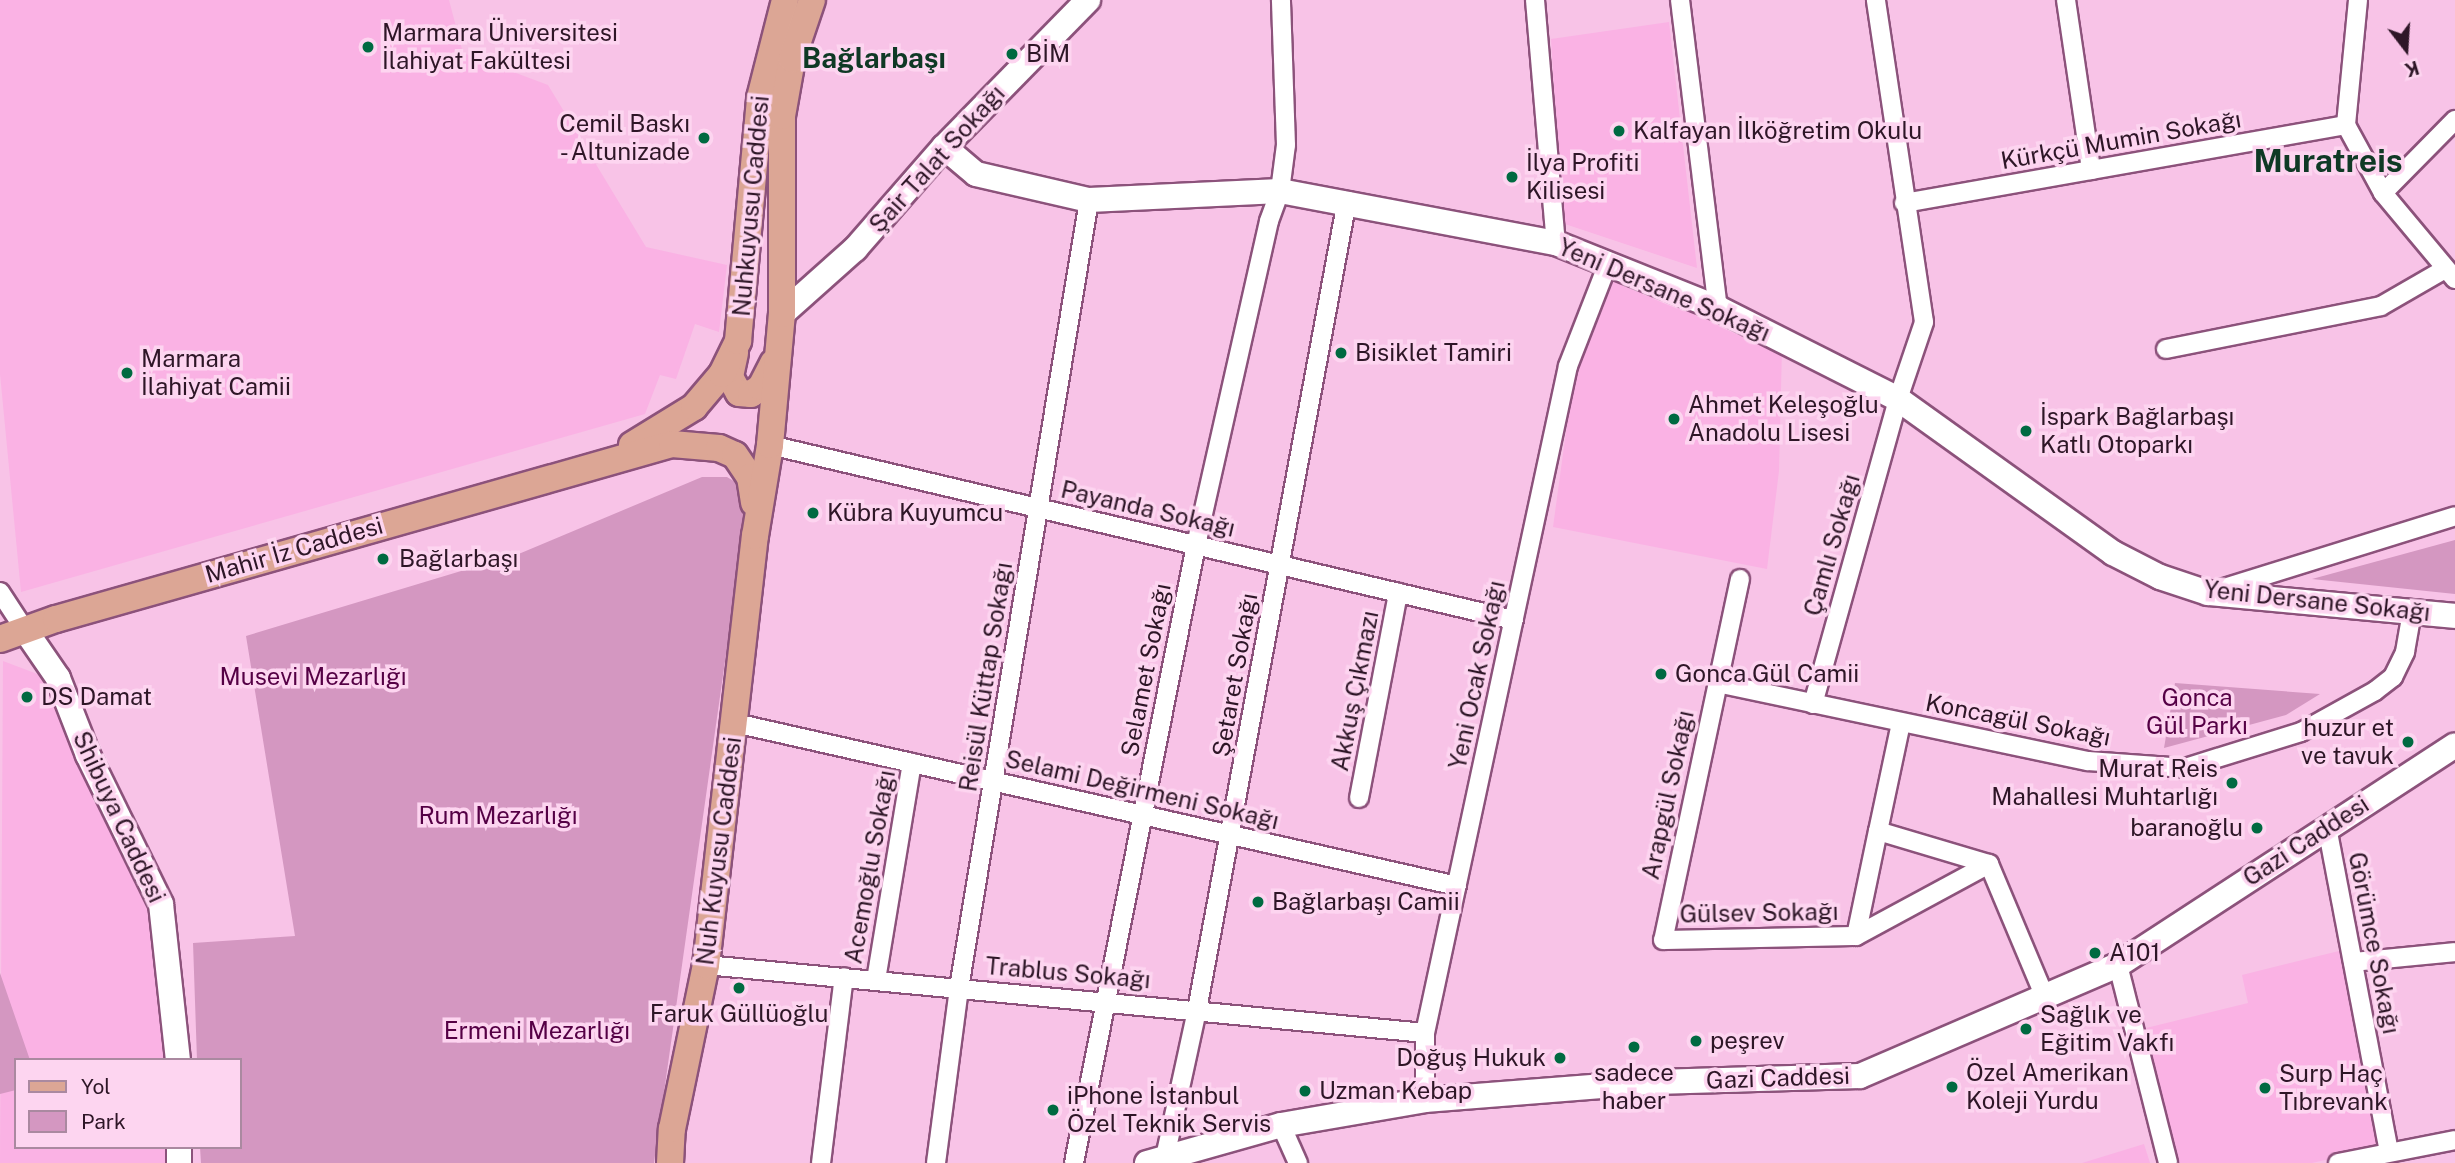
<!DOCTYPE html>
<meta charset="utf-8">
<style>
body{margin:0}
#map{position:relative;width:2455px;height:1163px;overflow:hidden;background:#f8c3e7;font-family:"Public Sans",sans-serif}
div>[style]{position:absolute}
.built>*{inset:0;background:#fab2e4}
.green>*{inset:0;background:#d497c1}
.roads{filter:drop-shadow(2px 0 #8c527b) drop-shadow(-2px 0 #8c527b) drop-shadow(0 2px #8c527b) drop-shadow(0 -2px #8c527b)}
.street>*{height:18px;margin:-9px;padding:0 9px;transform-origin:9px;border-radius:9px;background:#fff}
.secondary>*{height:24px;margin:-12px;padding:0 12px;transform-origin:12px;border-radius:12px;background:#fff}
.primary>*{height:26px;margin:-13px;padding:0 13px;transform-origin:13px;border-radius:13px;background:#dca695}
.dots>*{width:19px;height:19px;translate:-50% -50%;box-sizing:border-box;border:4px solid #fdd5f0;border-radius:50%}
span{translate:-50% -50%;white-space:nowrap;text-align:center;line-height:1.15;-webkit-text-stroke:7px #fdd5f0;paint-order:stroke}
.poi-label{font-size:24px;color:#2e1627}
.left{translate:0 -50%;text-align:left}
.right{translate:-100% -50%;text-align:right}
.street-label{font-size:24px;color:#2e1627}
.park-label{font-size:24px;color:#550045}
.quarter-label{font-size:28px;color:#0f3925;font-weight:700}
.district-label{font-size:32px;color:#0f3925;font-weight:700}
.legend{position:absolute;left:14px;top:1058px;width:228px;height:91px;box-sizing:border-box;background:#fdd5f0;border:2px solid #aa89a0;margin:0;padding:9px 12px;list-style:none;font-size:21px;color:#2e1627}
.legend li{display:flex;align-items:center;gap:14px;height:35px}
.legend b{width:35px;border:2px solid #aa89a0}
.north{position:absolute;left:2371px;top:14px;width:70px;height:70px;-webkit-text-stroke:5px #fdd5f0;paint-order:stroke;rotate:163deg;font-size:19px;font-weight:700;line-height:28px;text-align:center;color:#2e1627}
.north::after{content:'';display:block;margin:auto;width:24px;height:32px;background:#2e1627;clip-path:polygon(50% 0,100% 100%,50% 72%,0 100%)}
</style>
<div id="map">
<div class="built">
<i style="clip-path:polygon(0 0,449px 0,463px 53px,548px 85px,646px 247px,727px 265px,719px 332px,695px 324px,676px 379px,660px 375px,645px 414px,21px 592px,0 374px)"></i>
<i style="clip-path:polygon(1669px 22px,1697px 268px,1562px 223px,1551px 39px)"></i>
<i style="clip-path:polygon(1610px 277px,1782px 348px,1779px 471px,1767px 569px,1553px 527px,1575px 366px)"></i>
<i style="clip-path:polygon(3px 661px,40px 675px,153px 907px,174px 1060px,16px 1060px,16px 1147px,171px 1147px,171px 1163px,0 1163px)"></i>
<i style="clip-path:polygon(2343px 950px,2381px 1147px,2312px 1163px,2178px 1163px,2146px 1028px,2248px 1003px,2242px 975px)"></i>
<i style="clip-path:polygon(2144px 1144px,2150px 1163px,2082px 1163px)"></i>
</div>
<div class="green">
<i style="clip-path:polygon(702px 477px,727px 477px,742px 486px,745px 520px,654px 1163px,201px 1163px,200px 1147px,240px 1147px,240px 1060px,197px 1060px,193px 943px,295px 936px,246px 636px,521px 553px)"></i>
<i style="clip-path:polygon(2455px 540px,2455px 594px,2312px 579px)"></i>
<i style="clip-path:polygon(2175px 683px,2320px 694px,2286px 715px,2164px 748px)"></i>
<i style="clip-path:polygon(0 973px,30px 1060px,16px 1060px,16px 1090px,0 1094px)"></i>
</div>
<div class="roads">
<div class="street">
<i style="left:1535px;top:0;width:244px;rotate:85.1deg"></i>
<i style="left:1680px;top:0;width:310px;rotate:83deg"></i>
<i style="left:2066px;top:0;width:172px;rotate:81.6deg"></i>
<i style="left:2358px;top:0;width:126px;rotate:95.5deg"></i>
<i style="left:2346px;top:125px;width:77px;rotate:61.4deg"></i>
<i style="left:2383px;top:193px;width:112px;rotate:50.1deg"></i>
<i style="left:2383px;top:193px;width:103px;rotate:-45.4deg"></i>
<i style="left:1904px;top:203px;width:449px;rotate:-10deg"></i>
<i style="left:2166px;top:349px;width:219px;rotate:-11.3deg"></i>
<i style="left:2381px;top:306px;width:74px;rotate:-30deg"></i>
<i style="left:770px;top:445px;width:764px;rotate:13.24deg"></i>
<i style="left:1740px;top:579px;width:369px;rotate:102deg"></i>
<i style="left:1663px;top:940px;width:193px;rotate:-1.2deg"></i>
<i style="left:1856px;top:936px;width:151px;rotate:-28.4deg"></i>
<i style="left:2218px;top:590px;width:248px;rotate:-17.3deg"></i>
<i style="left:0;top:592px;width:45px;rotate:56.7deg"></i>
<i style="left:1717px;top:683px;width:379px;rotate:11.9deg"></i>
<i style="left:2088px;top:761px;width:97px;rotate:4.1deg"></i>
<i style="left:2185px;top:768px;width:121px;rotate:-17.2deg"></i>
<i style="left:2301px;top:732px;width:85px;rotate:-29deg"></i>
<i style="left:2375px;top:691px;width:23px;rotate:-38deg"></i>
<i style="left:2393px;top:677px;width:28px;rotate:-64deg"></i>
<i style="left:2405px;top:652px;width:41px;rotate:-80.1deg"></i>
<i style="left:1813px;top:704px;width:317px;rotate:-74.4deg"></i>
<i style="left:1898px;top:399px;width:81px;rotate:-71.3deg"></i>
<i style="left:1924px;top:322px;width:326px;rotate:-98.5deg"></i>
<i style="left:735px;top:723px;width:740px;rotate:12.72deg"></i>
<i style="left:1901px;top:723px;width:110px;rotate:102deg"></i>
<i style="left:1878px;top:831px;width:116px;rotate:16.6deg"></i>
<i style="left:1989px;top:864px;width:142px;rotate:67.2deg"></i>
<i style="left:1359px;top:798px;width:209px;rotate:-79.2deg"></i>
<i style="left:2327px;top:827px;width:330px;rotate:79.2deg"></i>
<i style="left:1856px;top:936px;width:107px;rotate:-78.2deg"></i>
<i style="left:2353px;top:962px;width:102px;rotate:-5.6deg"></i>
<i style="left:706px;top:965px;width:722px;rotate:5.4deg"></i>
<i style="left:2118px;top:965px;width:204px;rotate:75.8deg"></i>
<i style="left:876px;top:980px;width:220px;rotate:-80.6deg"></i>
<i style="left:1425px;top:1100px;width:67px;rotate:-90deg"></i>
<i style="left:1425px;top:1033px;width:682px;rotate:-77.9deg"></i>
<i style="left:1568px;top:366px;width:107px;rotate:-68.7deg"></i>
<i style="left:1281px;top:1125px;width:42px;rotate:65.9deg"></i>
<i style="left:1165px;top:1157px;width:150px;rotate:-77.7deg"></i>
<i style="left:1197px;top:1010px;width:823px;rotate:-79.5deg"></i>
<i style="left:821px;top:1163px;width:187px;rotate:-83deg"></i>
<i style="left:936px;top:1163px;width:177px;rotate:-82.5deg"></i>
<i style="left:959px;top:988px;width:799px;rotate:-80.63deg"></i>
<i style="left:1074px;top:1163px;width:630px;rotate:-78.83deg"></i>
<i style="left:1196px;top:545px;width:332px;rotate:-77.3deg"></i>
<i style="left:1269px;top:221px;width:32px;rotate:-70deg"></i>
<i style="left:1280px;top:191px;width:46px;rotate:-82.6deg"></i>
<i style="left:1286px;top:145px;width:145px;rotate:-92deg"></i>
<i style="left:2338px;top:1163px;width:119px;rotate:-11.1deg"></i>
</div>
<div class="secondary">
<i style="left:944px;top:147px;width:42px;rotate:40.2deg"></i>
<i style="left:976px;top:174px;width:116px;rotate:13deg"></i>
<i style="left:1089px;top:200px;width:191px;rotate:-2.7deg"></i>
<i style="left:1280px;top:191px;width:281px;rotate:10.7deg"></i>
<i style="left:1556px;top:243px;width:175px;rotate:21.9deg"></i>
<i style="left:1718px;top:308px;width:202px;rotate:26.8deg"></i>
<i style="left:1898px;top:399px;width:264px;rotate:35.6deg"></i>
<i style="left:2113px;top:553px;width:53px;rotate:27.1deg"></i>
<i style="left:2160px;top:577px;width:51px;rotate:18.4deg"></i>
<i style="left:2208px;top:593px;width:248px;rotate:5.3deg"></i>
<i style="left:782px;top:314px;width:98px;rotate:-41.7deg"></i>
<i style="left:855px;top:249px;width:135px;rotate:-48.9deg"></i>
<i style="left:944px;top:147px;width:206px;rotate:-45.6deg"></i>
<i style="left:25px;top:630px;width:58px;rotate:55.5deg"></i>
<i style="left:58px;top:678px;width:83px;rotate:68.7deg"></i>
<i style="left:88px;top:755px;width:166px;rotate:63.9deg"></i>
<i style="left:161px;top:904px;width:157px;rotate:83.8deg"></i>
<i style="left:179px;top:1147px;width:16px;rotate:90deg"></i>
<i style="left:1147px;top:1163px;width:139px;rotate:-15.8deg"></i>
<i style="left:1281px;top:1125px;width:146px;rotate:-9.8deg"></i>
<i style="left:1425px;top:1100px;width:231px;rotate:-4.5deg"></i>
<i style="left:1655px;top:1082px;width:205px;rotate:-1.7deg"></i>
<i style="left:1860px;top:1076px;width:281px;rotate:-23.3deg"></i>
<i style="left:2118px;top:965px;width:402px;rotate:-33.1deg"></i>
</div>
<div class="primary">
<i style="left:735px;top:353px;width:25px;rotate:102deg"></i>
<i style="left:730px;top:377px;width:18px;rotate:61deg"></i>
<i style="left:739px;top:393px;width:12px;rotate:5deg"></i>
<i style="left:751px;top:394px;width:12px;rotate:-35deg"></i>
<i style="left:761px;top:387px;width:27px;rotate:-63deg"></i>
<i style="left:632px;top:445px;width:73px;rotate:-31.5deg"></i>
<i style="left:694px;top:407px;width:43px;rotate:-49.7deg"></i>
<i style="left:722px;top:374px;width:37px;rotate:-64deg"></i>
<i style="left:738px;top:341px;width:244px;rotate:-84.8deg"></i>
<i style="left:760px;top:98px;width:101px;rotate:-75.7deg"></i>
<i style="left:0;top:639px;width:59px;rotate:-19.7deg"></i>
<i style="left:56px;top:619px;width:640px;rotate:-15.86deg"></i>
<i style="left:672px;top:444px;width:47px;rotate:4.9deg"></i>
<i style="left:719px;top:448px;width:17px;rotate:24deg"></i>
<i style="left:735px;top:455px;width:27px;rotate:56deg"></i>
<i style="left:750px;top:477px;width:26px;rotate:81deg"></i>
<i style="left:670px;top:1163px;width:34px;rotate:-87deg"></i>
<i style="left:672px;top:1129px;width:167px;rotate:-78.3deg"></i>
<i style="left:706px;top:965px;width:432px;rotate:-83.5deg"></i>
<i style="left:755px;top:536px;width:92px;rotate:-80.6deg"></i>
<i style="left:770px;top:445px;width:132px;rotate:-84.8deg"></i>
<i style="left:782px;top:314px;width:198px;rotate:-90deg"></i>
<i style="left:782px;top:116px;width:58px;rotate:-80deg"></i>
<i style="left:792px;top:59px;width:62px;rotate:-71.3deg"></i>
</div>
</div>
<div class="dots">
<i style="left:368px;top:47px;background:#006a41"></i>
<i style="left:1012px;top:54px;background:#006a41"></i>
<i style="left:1619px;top:131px;background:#006a41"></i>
<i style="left:704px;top:138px;background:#006a41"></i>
<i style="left:1512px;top:177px;background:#006a41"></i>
<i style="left:1341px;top:353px;background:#006a41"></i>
<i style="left:127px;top:373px;background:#006a41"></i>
<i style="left:1674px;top:419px;background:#006a41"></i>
<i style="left:2026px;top:431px;background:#006a41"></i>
<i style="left:813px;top:513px;background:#006a41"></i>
<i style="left:383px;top:559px;background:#006a41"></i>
<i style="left:1661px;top:674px;background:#006a41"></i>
<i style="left:27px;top:697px;background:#006a41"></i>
<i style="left:2408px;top:742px;background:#006a41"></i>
<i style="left:2232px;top:783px;background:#006a41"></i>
<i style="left:2257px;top:828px;background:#006a41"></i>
<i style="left:1258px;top:902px;background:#006a41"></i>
<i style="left:2095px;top:953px;background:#006a41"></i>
<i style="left:739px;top:988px;background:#006a41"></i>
<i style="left:2026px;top:1029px;background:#006a41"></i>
<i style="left:1696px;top:1041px;background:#006a41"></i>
<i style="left:1634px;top:1047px;background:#006a41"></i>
<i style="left:1560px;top:1058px;background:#006a41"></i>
<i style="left:1952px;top:1087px;background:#006a41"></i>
<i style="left:2265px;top:1088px;background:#006a41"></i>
<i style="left:1305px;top:1091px;background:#006a41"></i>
<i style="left:1053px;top:1110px;background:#006a41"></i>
</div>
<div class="poi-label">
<span class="left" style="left:382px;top:47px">Marmara Üniversitesi<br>İlahiyat Fakültesi</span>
<span class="left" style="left:1026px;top:54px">BİM</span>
<span class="right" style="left:690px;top:138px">Cemil Baskı<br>- Altunizade</span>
<span class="left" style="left:1633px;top:131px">Kalfayan İlköğretim Okulu</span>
<span class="left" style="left:1526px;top:177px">İlya Profiti<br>Kilisesi</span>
<span class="left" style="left:1355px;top:353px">Bisiklet Tamiri</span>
<span class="left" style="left:141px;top:373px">Marmara<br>İlahiyat Camii</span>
<span class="left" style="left:1688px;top:419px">Ahmet Keleşoğlu<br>Anadolu Lisesi</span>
<span class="left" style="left:2040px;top:431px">İspark Bağlarbaşı<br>Katlı Otoparkı</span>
<span class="left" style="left:827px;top:513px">Kübra Kuyumcu</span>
<span class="left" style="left:399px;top:559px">Bağlarbaşı</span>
<span class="left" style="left:1675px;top:674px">Gonca Gül Camii</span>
<span class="left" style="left:41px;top:697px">DS Damat</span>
<span class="right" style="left:2394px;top:742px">huzur et<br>ve tavuk</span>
<span class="right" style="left:2218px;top:783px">Murat Reis<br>Mahallesi Muhtarlığı</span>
<span class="right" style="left:2243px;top:828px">baranoğlu</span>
<span class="left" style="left:1272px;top:902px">Bağlarbaşı Camii</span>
<span class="left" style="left:2109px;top:953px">A101</span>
<span style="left:739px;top:1014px">Faruk Güllüoğlu</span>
<span class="left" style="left:2040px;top:1029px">Sağlık ve<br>Eğitim Vakfı</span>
<span class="left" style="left:1710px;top:1041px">peşrev</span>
<span class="right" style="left:1546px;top:1058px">Doğuş Hukuk</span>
<span style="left:1634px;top:1087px">sadece<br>haber</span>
<span class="left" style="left:1966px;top:1087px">Özel Amerikan<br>Koleji Yurdu</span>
<span class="left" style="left:2279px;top:1088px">Surp Haç<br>Tıbrevank</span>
<span class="left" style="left:1319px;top:1091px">Uzman Kebap</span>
<span class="left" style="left:1067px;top:1110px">iPhone İstanbul<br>Özel Teknik Servis</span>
</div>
<div class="street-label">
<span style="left:2121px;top:140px;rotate:-10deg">Kürkçü Mumin Sokağı</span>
<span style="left:937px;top:159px;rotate:-48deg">Şair Talat Sokağı</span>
<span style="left:751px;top:206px;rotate:-85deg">Nuhkuyusu Caddesi</span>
<span style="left:1664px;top:290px;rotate:23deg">Yeni Dersane Sokağı</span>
<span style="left:1148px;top:509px;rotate:13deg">Payanda Sokağı</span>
<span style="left:1832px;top:545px;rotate:-74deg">Çamlı Sokağı</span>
<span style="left:294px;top:550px;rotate:-16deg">Mahir İz Caddesi</span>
<span style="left:2317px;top:601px;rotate:6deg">Yeni Dersane Sokağı</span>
<span style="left:1146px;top:670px;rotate:-79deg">Selamet Sokağı</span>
<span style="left:1235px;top:675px;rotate:-80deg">Şetaret Sokağı</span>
<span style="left:1477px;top:675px;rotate:-78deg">Yeni Ocak Sokağı</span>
<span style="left:986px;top:677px;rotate:-81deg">Reisül Küttap Sokağı</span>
<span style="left:1355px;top:691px;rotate:-79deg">Akkuş Çıkmazı</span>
<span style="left:2018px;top:720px;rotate:11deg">Koncagül Sokağı</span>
<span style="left:1142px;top:790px;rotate:13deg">Selami Değirmeni Sokağı</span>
<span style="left:1668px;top:795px;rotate:-78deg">Arapgül Sokağı</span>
<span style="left:119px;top:817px;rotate:65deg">Shibuya Caddesi</span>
<span style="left:2306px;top:841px;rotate:-33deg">Gazi Caddesi</span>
<span style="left:719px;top:851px;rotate:-83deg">Nuh Kuyusu Caddesi</span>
<span style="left:870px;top:867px;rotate:-80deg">Acemoğlu Sokağı</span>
<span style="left:1759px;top:913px;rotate:-1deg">Gülsev Sokağı</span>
<span style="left:2374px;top:943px;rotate:79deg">Görümce Sokağı</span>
<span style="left:1068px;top:973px;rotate:5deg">Trablus Sokağı</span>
<span style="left:1778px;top:1078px;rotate:-2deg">Gazi Caddesi</span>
</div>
<div class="park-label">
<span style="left:313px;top:677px">Musevi Mezarlığı</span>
<span style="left:2197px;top:712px">Gonca<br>Gül Parkı</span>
<span style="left:498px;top:816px">Rum Mezarlığı</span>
<span style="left:537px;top:1031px">Ermeni Mezarlığı</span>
</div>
<div class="quarter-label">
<span style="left:874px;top:58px">Bağlarbaşı</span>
</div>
<div class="district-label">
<span style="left:2328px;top:161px">Muratreis</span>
</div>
<ul class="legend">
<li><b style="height:9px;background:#dca695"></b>Yol</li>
<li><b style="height:19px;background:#d497c1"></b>Park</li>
</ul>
<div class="north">K</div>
</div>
